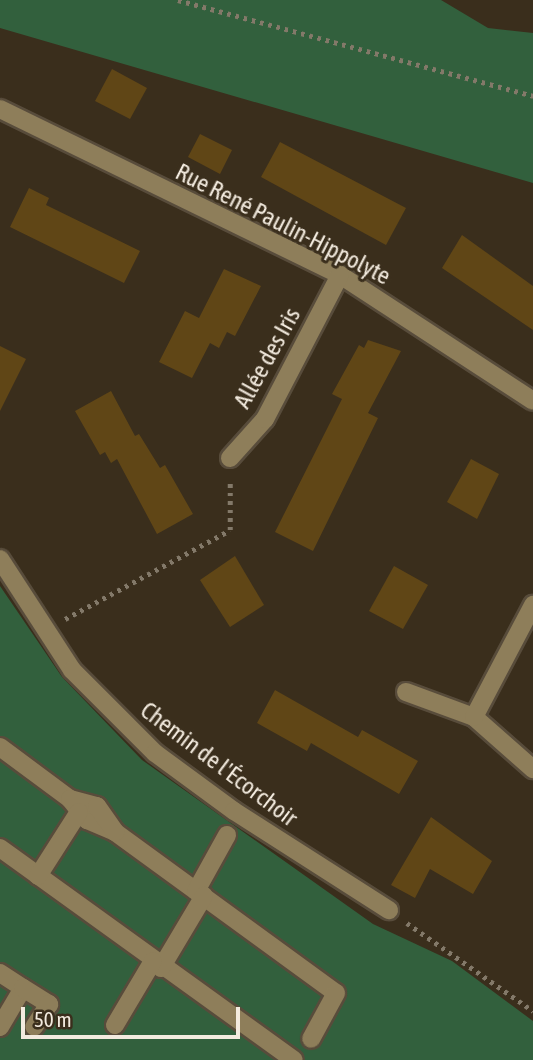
<!DOCTYPE html>
<meta charset="utf-8">
<style>
body{margin:0}
#map{position:relative;width:533px;height:1060px;overflow:hidden;background:#3a2e1c;font-family:"Asap Condensed",sans-serif}
div>[style]{position:absolute}
.green>*{inset:0;background:#32603d}
.building>*{inset:0;background:#604616}
.path>*{height:4.5px;margin-top:-2.25px;transform-origin:0;background:repeating-linear-gradient(90deg,#837969 0 3.5px,transparent 0 8.5px)}
.roads{filter:drop-shadow(2px 0 #584c3b) drop-shadow(-2px 0 #584c3b) drop-shadow(0 2px #584c3b) drop-shadow(0 -2px #584c3b)}
.minor>*{height:18px;margin:-9px;padding:0 9px;transform-origin:9px;border-radius:9px;background:#8e7e5a}
span{translate:-50% -50%;white-space:nowrap;text-align:center;line-height:1.15;-webkit-text-stroke:6px #3a2e1c;paint-order:stroke}
.street-label{font-size:24px;color:#f3ebdf}
.scale{position:absolute;left:21px;top:1007px;width:219px;height:32px;box-sizing:border-box;border:4px solid #f3ebdf;border-top:0;padding-left:9px;font-size:21px;line-height:24px;white-space:nowrap;color:#f3ebdf;-webkit-text-stroke:5px #3a2e1c;paint-order:stroke}
</style>
<div id="map">
<div class="green">
<i style="clip-path:polygon(0 0,441px 0,488px 28px,533px 33px,533px 183px,0 28px)"></i>
<i style="clip-path:polygon(0 586px,62px 677px,142px 760px,373px 924px,452px 961px,533px 1021px,533px 1060px,0 1060px)"></i>
</div>
<div class="building">
<i style="clip-path:polygon(112px 69px,147px 88px,130px 119px,95px 101px)"></i>
<i style="clip-path:polygon(200px 134px,232px 150px,220px 174px,188px 157px)"></i>
<i style="clip-path:polygon(280px 142px,406px 208px,386px 245px,261px 177px)"></i>
<i style="clip-path:polygon(29px 188px,49px 198px,46px 205px,140px 251px,124px 283px,10px 227px)"></i>
<i style="clip-path:polygon(462px 235px,533px 286px,533px 330px,442px 268px)"></i>
<i style="clip-path:polygon(224px 269px,261px 286px,235px 336px,227px 332px,219px 348px,210px 343px,192px 378px,159px 362px,185px 311px,199px 318px)"></i>
<i style="clip-path:polygon(368px 340px,401px 351px,368px 413px,378px 418px,313px 551px,275px 532px,342px 399px,332px 394px,359px 345px,364px 348px)"></i>
<i style="clip-path:polygon(0 346px,26px 359px,0 411px)"></i>
<i style="clip-path:polygon(111px 391px,135px 436px,139px 434px,160px 468px,165px 465px,193px 514px,157px 534px,117px 459px,111px 463px,105px 452px,100px 455px,75px 411px)"></i>
<i style="clip-path:polygon(471px 459px,499px 474px,477px 519px,447px 502px)"></i>
<i style="clip-path:polygon(235px 556px,264px 605px,230px 627px,200px 580px)"></i>
<i style="clip-path:polygon(394px 566px,428px 585px,403px 629px,369px 611px)"></i>
<i style="clip-path:polygon(275px 690px,358px 737px,362px 730px,418px 761px,399px 794px,311px 743px,307px 751px,257px 723px)"></i>
<i style="clip-path:polygon(431px 817px,492px 861px,473px 894px,430px 869px,415px 898px,391px 885px)"></i>
</div>
<div class="path">
<i style="left:178px;top:0;width:368px;rotate:15.1deg"></i>
<i style="left:65px;top:619px;width:187px;rotate:-28.3deg"></i>
<i style="left:230px;top:530px;width:49px;rotate:-90deg"></i>
<i style="left:407px;top:923px;width:154px;rotate:34.9deg"></i>
</div>
<div class="roads">
<div class="minor">
<i style="left:0;top:109px;width:378px;rotate:26deg"></i>
<i style="left:340px;top:275px;width:230px;rotate:33.1deg"></i>
<i style="left:230px;top:458px;width:52px;rotate:-48.1deg"></i>
<i style="left:265px;top:419px;width:162px;rotate:-62.5deg"></i>
<i style="left:0;top:559px;width:132px;rotate:57deg"></i>
<i style="left:72px;top:670px;width:117px;rotate:45deg"></i>
<i style="left:155px;top:753px;width:98px;rotate:36.3deg"></i>
<i style="left:234px;top:811px;width:184px;rotate:32.6deg"></i>
<i style="left:406px;top:692px;width:72px;rotate:20.2deg"></i>
<i style="left:474px;top:717px;width:79px;rotate:41.4deg"></i>
<i style="left:474px;top:717px;width:127px;rotate:-62.2deg"></i>
<i style="left:0;top:747px;width:87px;rotate:36.6deg"></i>
<i style="left:70px;top:799px;width:27px;rotate:51deg"></i>
<i style="left:87px;top:820px;width:30px;rotate:23deg"></i>
<i style="left:115px;top:832px;width:273px;rotate:36.1deg"></i>
<i style="left:336px;top:993px;width:52px;rotate:118.5deg"></i>
<i style="left:70px;top:799px;width:28px;rotate:15deg"></i>
<i style="left:97px;top:806px;width:32px;rotate:55deg"></i>
<i style="left:0;top:848px;width:362px;rotate:35.8deg"></i>
<i style="left:38px;top:876px;width:76px;rotate:-57.4deg"></i>
<i style="left:196px;top:891px;width:64px;rotate:-61deg"></i>
<i style="left:161px;top:968px;width:84px;rotate:-59.2deg"></i>
<i style="left:0;top:973px;width:27px;rotate:33deg"></i>
<i style="left:115px;top:1025px;width:74px;rotate:-59.3deg"></i>
<i style="left:0;top:1027px;width:45px;rotate:-59.5deg"></i>
<i style="left:23px;top:988px;width:31px;rotate:32deg"></i>
<i style="left:49px;top:1004px;width:27px;rotate:123deg"></i>
</div>
</div>
<div class="street-label">
<span style="left:283px;top:224px;rotate:27deg">Rue René Paulin-Hippolyte</span>
<span style="left:267px;top:358px;rotate:-61deg">Allée des Iris</span>
<span style="left:219px;top:764px;rotate:37deg">Chemin de l'Écorchoir</span>
</div>
<div class="scale">50 m</div>
</div>
